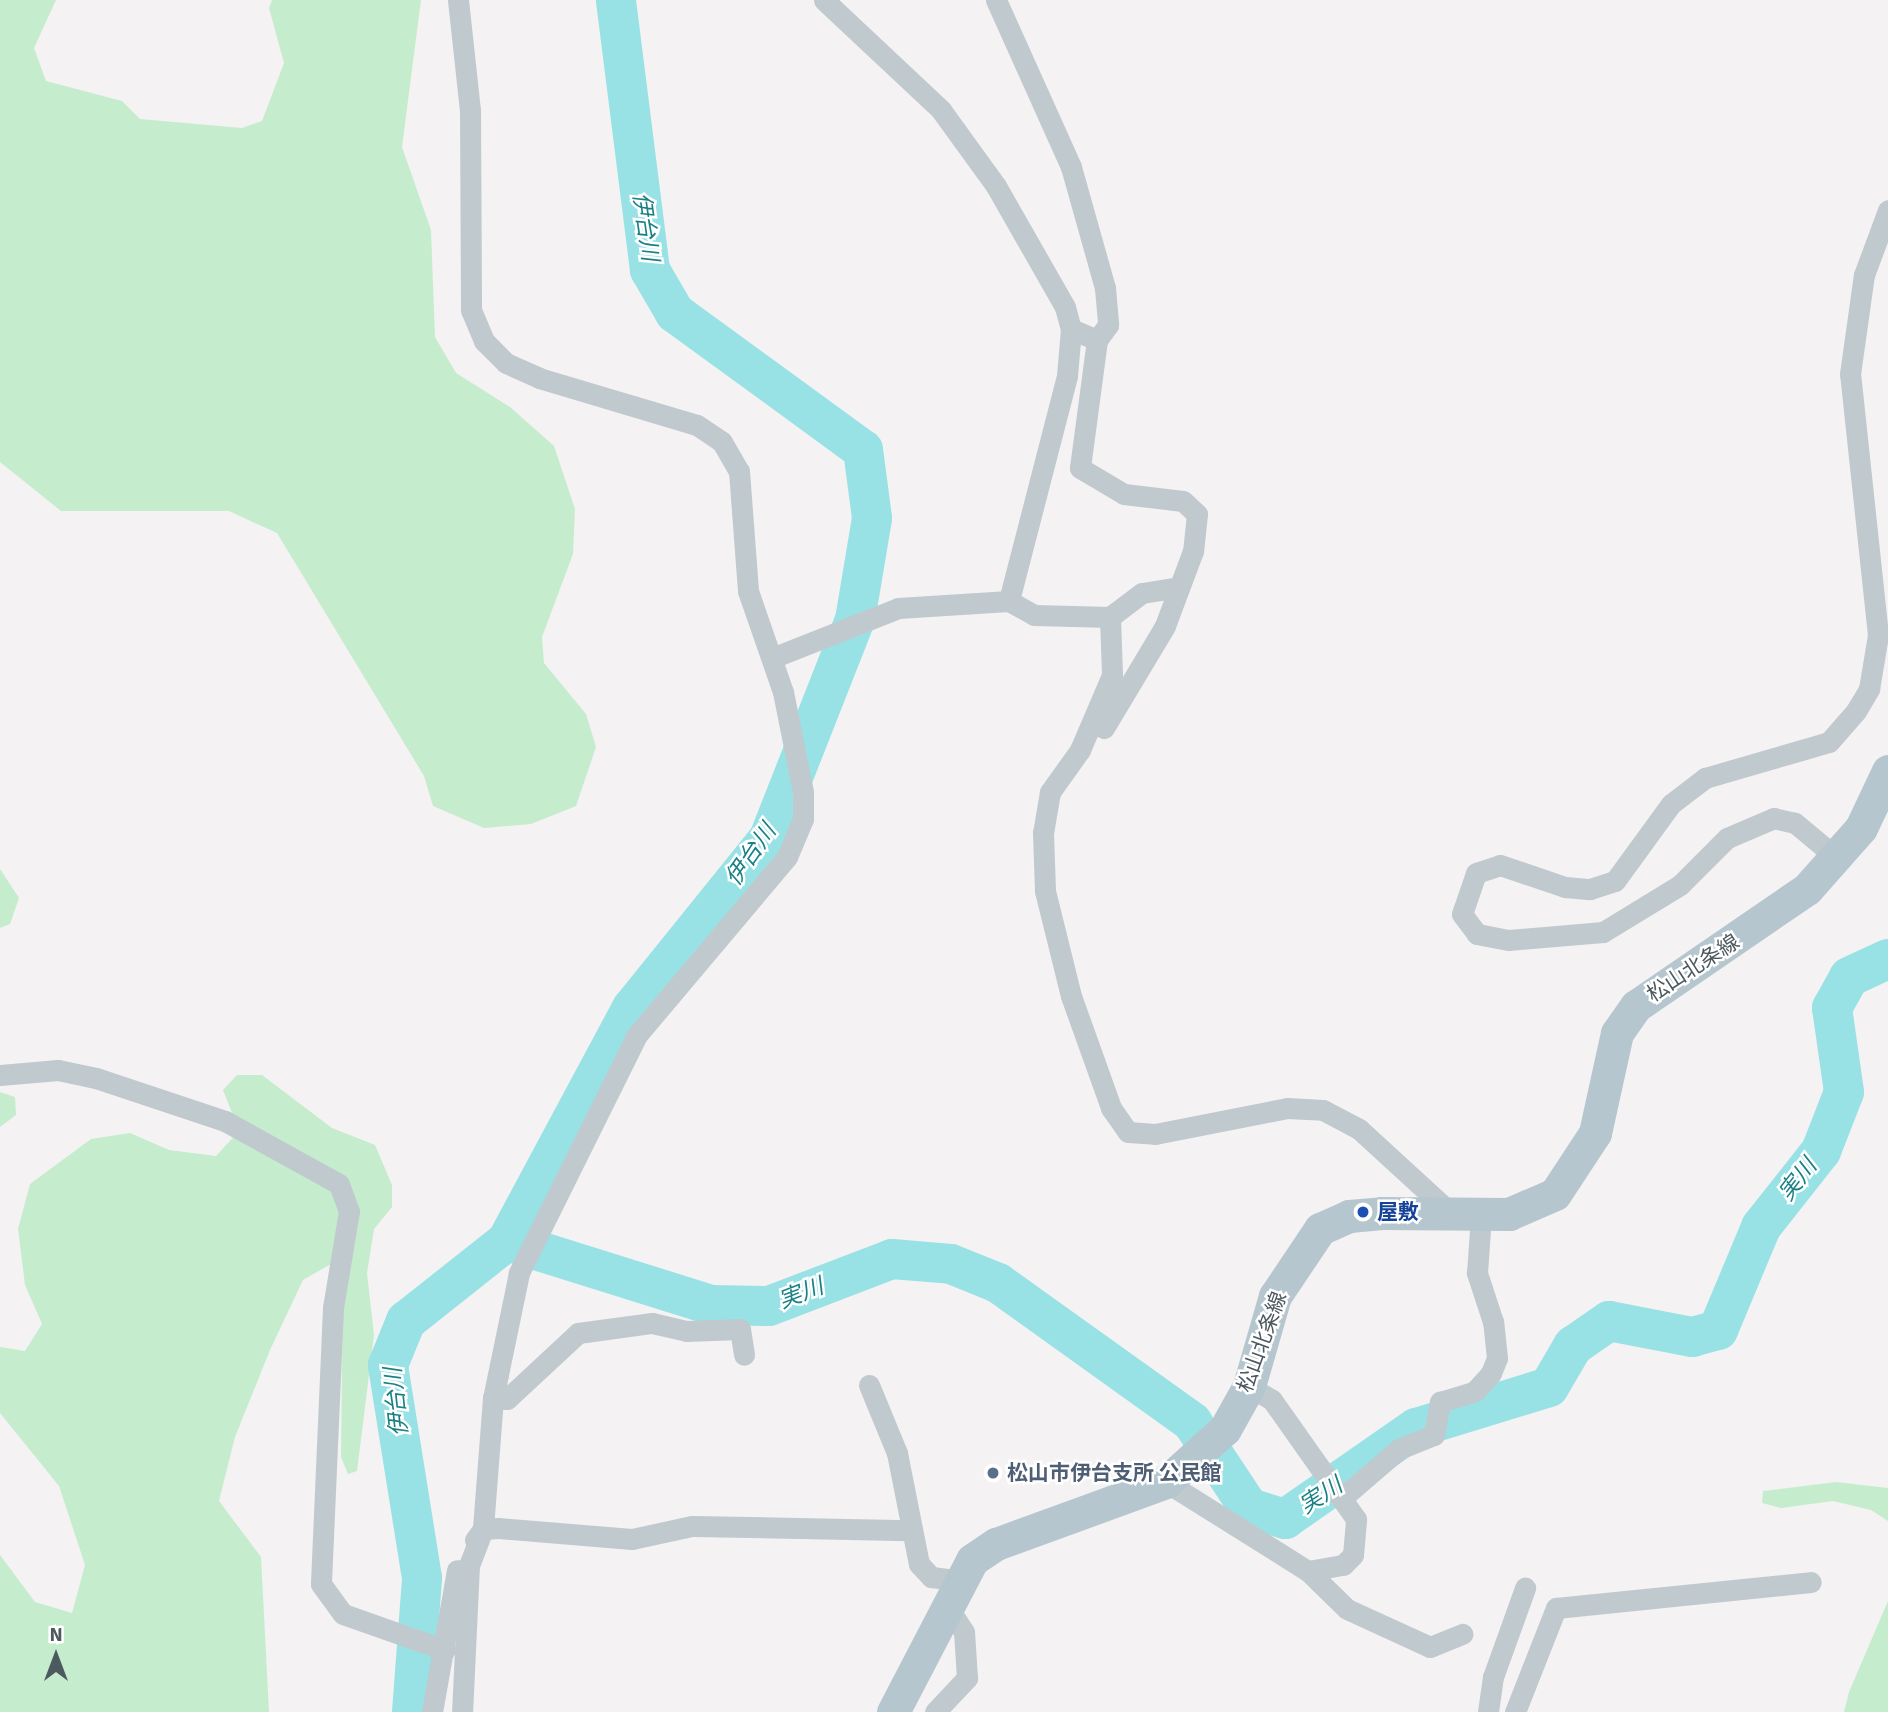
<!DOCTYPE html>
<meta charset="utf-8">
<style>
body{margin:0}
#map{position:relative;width:1888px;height:1712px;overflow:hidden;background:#f4f2f3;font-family:Signika,"Noto Sans JP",sans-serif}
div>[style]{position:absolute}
.green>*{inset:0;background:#c6ecce}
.river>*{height:40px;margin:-20px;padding:0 20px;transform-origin:20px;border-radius:20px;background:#98e2e5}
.street>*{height:21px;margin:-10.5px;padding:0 10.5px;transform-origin:10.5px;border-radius:10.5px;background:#c0c9cd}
.primary>*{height:33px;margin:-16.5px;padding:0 16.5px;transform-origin:16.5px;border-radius:16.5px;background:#b5c6ce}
.dots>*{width:19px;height:19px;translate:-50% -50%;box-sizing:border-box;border:4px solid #fff;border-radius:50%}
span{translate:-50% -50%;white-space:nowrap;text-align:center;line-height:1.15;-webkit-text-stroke:5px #fff;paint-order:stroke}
.street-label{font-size:21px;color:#4c595e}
.transit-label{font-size:21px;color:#164399;font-weight:700}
.left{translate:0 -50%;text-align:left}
.service-label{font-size:21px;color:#4e5e75;font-weight:700}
.water-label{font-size:23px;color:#198185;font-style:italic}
.north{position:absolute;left:21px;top:1621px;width:70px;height:70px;-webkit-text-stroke:5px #fff;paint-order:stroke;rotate:0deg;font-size:19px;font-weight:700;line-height:28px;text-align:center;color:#4c595e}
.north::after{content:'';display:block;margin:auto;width:24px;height:32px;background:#4c595e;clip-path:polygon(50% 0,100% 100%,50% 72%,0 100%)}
</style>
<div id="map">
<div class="green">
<i style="clip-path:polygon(0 0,56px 0,34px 48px,46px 81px,122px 101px,140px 119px,242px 128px,262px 121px,284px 63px,269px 8px,272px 0,421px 0,402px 147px,431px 230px,435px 337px,456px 373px,510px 407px,554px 446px,575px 509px,573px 554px,542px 637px,544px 663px,586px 714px,596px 747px,576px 806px,531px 824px,484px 828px,433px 806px,424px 776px,277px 533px,229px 511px,61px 511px,0 462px)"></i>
<i style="clip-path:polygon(0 869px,19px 898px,10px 924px,0 928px)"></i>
<i style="clip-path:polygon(237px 1075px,262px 1075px,332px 1128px,375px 1145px,392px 1185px,392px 1207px,374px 1229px,367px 1273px,374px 1335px,357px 1471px,348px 1474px,341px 1457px,343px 1270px,329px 1265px,303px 1280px,270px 1350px,235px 1437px,219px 1501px,261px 1557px,269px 1712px,0 1712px,0 1555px,35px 1602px,72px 1613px,85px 1565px,59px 1486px,0 1413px,0 1347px,25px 1351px,42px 1324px,25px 1285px,18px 1229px,30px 1184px,91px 1139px,130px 1133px,169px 1150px,216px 1156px,239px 1131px,223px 1090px)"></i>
<i style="clip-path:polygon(0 1092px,15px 1097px,16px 1115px,0 1127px)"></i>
<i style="clip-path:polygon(1836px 1482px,1888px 1488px,1888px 1521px,1871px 1510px,1833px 1501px,1781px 1508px,1762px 1503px,1763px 1491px)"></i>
<i style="clip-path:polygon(1888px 1601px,1888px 1712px,1844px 1712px,1849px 1692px)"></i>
</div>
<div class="river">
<i style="left:507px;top:1241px;width:214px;rotate:17.4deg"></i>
<i style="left:711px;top:1305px;width:58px;rotate:1deg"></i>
<i style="left:769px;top:1306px;width:132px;rotate:-20.9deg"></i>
<i style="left:892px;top:1259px;width:59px;rotate:4.8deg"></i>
<i style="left:951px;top:1264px;width:51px;rotate:22deg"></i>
<i style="left:998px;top:1283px;width:239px;rotate:35.6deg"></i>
<i style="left:1192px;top:1422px;width:103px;rotate:56.5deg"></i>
<i style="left:1249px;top:1508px;width:38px;rotate:17deg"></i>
<i style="left:1285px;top:1519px;width:160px;rotate:-34.8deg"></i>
<i style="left:1416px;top:1428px;width:139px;rotate:-17.1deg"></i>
<i style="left:1549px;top:1387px;width:48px;rotate:-59.7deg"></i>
<i style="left:1573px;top:1346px;width:44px;rotate:-34.8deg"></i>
<i style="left:1609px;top:1321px;width:85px;rotate:10.9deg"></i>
<i style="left:1692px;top:1337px;width:27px;rotate:-15deg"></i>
<i style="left:1718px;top:1330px;width:112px;rotate:-67.3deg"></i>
<i style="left:1761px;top:1227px;width:97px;rotate:-51.7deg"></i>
<i style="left:1821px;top:1151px;width:63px;rotate:-68.7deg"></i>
<i style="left:1844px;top:1092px;width:85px;rotate:-98.1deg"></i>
<i style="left:1832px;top:1008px;width:35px;rotate:-61deg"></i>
<i style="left:1849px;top:977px;width:43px;rotate:-24.8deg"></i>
<i style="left:412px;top:1712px;width:134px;rotate:-85.7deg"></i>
<i style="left:422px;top:1578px;width:216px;rotate:-99.1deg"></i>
<i style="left:388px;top:1365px;width:48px;rotate:-67.8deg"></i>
<i style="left:406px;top:1321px;width:129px;rotate:-38.4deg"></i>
<i style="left:507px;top:1241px;width:264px;rotate:-61.8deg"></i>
<i style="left:632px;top:1008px;width:218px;rotate:-51.1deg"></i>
<i style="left:769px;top:838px;width:234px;rotate:-68.5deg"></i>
<i style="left:855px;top:620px;width:103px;rotate:-80.5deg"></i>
<i style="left:872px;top:518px;width:69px;rotate:-97.5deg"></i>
<i style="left:863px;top:450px;width:233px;rotate:-143.9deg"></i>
<i style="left:675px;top:313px;width:50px;rotate:-120.2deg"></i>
<i style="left:650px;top:270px;width:272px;rotate:-97.2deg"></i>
</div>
<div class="street">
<i style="left:458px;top:0;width:111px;rotate:83.8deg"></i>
<i style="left:470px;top:110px;width:200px;rotate:89.7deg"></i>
<i style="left:471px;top:310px;width:34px;rotate:67deg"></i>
<i style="left:484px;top:341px;width:31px;rotate:45deg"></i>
<i style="left:506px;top:363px;width:36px;rotate:24deg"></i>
<i style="left:539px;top:378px;width:165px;rotate:16.6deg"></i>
<i style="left:697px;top:425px;width:30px;rotate:34deg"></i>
<i style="left:722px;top:442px;width:34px;rotate:60deg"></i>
<i style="left:739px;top:471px;width:120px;rotate:85.7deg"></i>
<i style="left:748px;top:591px;width:107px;rotate:70.9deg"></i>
<i style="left:783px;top:692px;width:102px;rotate:78.7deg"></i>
<i style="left:803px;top:792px;width:27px;rotate:90deg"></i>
<i style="left:803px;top:819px;width:41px;rotate:112.8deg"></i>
<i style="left:787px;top:857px;width:233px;rotate:130.1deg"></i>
<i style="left:637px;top:1035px;width:266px;rotate:116.4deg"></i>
<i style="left:519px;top:1273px;width:128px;rotate:101.7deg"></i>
<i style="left:493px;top:1398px;width:131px;rotate:94.4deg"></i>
<i style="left:483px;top:1529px;width:39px;rotate:111deg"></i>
<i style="left:469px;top:1565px;width:147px;rotate:92.7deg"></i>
<i style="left:824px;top:0;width:161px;rotate:43.2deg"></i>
<i style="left:941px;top:110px;width:94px;rotate:54.1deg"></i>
<i style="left:996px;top:186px;width:139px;rotate:60.3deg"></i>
<i style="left:1065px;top:307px;width:23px;rotate:75deg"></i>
<i style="left:1071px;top:329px;width:47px;rotate:94.9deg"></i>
<i style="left:1067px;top:376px;width:232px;rotate:104.5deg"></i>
<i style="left:996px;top:0;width:183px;rotate:65.8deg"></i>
<i style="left:1071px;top:167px;width:126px;rotate:74.3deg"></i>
<i style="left:1105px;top:288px;width:37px;rotate:85deg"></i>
<i style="left:1108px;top:325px;width:19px;rotate:126deg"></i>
<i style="left:1071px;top:329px;width:28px;rotate:23deg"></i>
<i style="left:1097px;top:340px;width:129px;rotate:97.6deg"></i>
<i style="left:1080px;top:468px;width:51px;rotate:30.6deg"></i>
<i style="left:1124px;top:494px;width:59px;rotate:6.8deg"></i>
<i style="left:1183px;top:501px;width:19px;rotate:43deg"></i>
<i style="left:1197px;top:514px;width:37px;rotate:96deg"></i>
<i style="left:1193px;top:551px;width:80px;rotate:110.5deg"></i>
<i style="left:1165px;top:626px;width:119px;rotate:120.9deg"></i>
<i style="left:1110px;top:617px;width:40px;rotate:-37deg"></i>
<i style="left:1142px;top:593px;width:36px;rotate:-9deg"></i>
<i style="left:772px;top:658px;width:136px;rotate:-21.6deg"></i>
<i style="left:898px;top:608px;width:111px;rotate:-3.6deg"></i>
<i style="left:1009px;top:601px;width:29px;rotate:29deg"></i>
<i style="left:1034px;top:615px;width:76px;rotate:1.5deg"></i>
<i style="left:1110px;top:617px;width:58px;rotate:88deg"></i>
<i style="left:1112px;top:675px;width:82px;rotate:113.1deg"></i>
<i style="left:1080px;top:750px;width:52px;rotate:125.5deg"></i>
<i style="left:1050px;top:792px;width:42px;rotate:99.7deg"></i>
<i style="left:1043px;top:833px;width:58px;rotate:88deg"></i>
<i style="left:1045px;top:891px;width:108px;rotate:76.1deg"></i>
<i style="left:1071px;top:996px;width:119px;rotate:70.3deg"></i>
<i style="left:1111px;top:1108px;width:29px;rotate:55deg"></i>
<i style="left:1128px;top:1132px;width:27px;rotate:4deg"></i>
<i style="left:1155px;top:1134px;width:135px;rotate:-11.1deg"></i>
<i style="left:1287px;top:1108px;width:36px;rotate:3deg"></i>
<i style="left:1323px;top:1110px;width:41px;rotate:27.8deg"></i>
<i style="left:1359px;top:1129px;width:127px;rotate:42.5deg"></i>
<i style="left:1837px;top:858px;width:55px;rotate:-140.2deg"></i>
<i style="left:1795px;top:823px;width:22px;rotate:-167deg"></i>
<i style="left:1774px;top:818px;width:51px;rotate:156.9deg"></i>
<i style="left:1727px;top:838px;width:66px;rotate:135deg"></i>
<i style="left:1680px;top:885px;width:90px;rotate:148.6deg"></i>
<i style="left:1603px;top:932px;width:95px;rotate:175.2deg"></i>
<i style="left:1508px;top:940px;width:32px;rotate:-169deg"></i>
<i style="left:1477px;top:934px;width:25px;rotate:-127deg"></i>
<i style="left:1462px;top:914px;width:43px;rotate:-71.1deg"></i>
<i style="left:1476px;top:873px;width:25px;rotate:-18deg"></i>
<i style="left:1500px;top:865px;width:69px;rotate:18.7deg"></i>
<i style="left:1565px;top:887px;width:25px;rotate:5deg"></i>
<i style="left:1590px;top:889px;width:26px;rotate:-18deg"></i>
<i style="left:1615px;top:881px;width:95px;rotate:-54deg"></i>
<i style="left:1671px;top:804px;width:43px;rotate:-37.4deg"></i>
<i style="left:1705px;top:778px;width:129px;rotate:-16.2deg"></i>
<i style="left:1829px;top:742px;width:41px;rotate:-48.9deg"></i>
<i style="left:1856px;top:711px;width:26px;rotate:-59deg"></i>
<i style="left:1869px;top:689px;width:55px;rotate:-80.5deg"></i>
<i style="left:1878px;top:635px;width:262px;rotate:-96.1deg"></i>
<i style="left:1850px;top:374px;width:100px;rotate:-82deg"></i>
<i style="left:1864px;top:275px;width:69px;rotate:-69.7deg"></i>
<i style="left:0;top:1075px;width:58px;rotate:-4.9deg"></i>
<i style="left:58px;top:1070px;width:39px;rotate:12deg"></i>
<i style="left:96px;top:1078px;width:136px;rotate:18.4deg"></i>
<i style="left:225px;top:1121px;width:130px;rotate:28.9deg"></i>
<i style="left:339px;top:1184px;width:29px;rotate:70deg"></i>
<i style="left:349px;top:1211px;width:98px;rotate:99.4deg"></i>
<i style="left:333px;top:1308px;width:276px;rotate:92.5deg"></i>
<i style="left:321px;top:1584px;width:37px;rotate:54deg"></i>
<i style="left:343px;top:1614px;width:108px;rotate:19.4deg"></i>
<i style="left:869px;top:1385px;width:74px;rotate:67.6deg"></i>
<i style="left:897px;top:1453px;width:113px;rotate:78.8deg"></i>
<i style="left:919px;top:1564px;width:18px;rotate:47deg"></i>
<i style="left:931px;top:1577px;width:25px;rotate:7deg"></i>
<i style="left:493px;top:1398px;width:14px;rotate:4deg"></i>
<i style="left:507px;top:1399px;width:97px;rotate:-42.9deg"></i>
<i style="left:578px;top:1333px;width:75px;rotate:-7.7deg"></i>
<i style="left:652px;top:1323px;width:35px;rotate:13deg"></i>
<i style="left:686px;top:1331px;width:54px;rotate:-2.1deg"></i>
<i style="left:740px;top:1329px;width:26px;rotate:81deg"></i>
<i style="left:1166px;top:1482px;width:168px;rotate:32.1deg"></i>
<i style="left:1308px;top:1571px;width:36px;rotate:-10deg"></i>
<i style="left:1343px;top:1565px;width:14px;rotate:-45deg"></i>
<i style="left:1353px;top:1555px;width:36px;rotate:-85deg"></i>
<i style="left:1356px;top:1519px;width:146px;rotate:-125.2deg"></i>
<i style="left:1272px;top:1400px;width:27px;rotate:-149deg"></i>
<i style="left:1342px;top:1498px;width:75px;rotate:-40.7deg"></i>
<i style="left:1399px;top:1449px;width:38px;rotate:-22deg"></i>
<i style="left:1434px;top:1435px;width:34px;rotate:-80deg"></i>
<i style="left:1440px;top:1402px;width:37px;rotate:-17deg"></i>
<i style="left:1475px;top:1391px;width:24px;rotate:-48deg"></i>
<i style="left:1491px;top:1373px;width:16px;rotate:-68deg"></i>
<i style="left:1497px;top:1358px;width:36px;rotate:-96deg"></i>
<i style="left:1493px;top:1322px;width:52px;rotate:-108.1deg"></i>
<i style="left:1477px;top:1273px;width:57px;rotate:-86deg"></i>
<i style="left:475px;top:1540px;width:14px;rotate:-54deg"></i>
<i style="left:483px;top:1529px;width:15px;rotate:-4deg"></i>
<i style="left:498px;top:1528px;width:134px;rotate:4.7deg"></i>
<i style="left:632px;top:1539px;width:61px;rotate:-12.2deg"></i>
<i style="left:692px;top:1526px;width:218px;rotate:1.1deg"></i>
<i style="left:1308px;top:1571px;width:54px;rotate:44.3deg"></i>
<i style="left:1347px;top:1609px;width:91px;rotate:24.6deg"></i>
<i style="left:1430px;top:1647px;width:35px;rotate:-22deg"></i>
<i style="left:432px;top:1712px;width:144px;rotate:-80deg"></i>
<i style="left:935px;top:1712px;width:47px;rotate:-46.7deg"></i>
<i style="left:967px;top:1678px;width:46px;rotate:-93.7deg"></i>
<i style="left:964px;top:1632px;width:33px;rotate:-123deg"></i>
<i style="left:1488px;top:1712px;width:35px;rotate:-82deg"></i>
<i style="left:1493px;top:1677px;width:95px;rotate:-70.2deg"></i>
<i style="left:1515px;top:1712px;width:112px;rotate:-68.5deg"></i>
<i style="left:1556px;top:1608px;width:256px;rotate:-5.8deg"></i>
</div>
<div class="primary">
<i style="left:893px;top:1712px;width:171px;rotate:-62.5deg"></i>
<i style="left:972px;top:1560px;width:29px;rotate:-34deg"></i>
<i style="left:996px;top:1544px;width:181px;rotate:-20deg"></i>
<i style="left:1166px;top:1482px;width:79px;rotate:-41.9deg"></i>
<i style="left:1225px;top:1429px;width:49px;rotate:-60.8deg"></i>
<i style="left:1249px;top:1386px;width:94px;rotate:-73.9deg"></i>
<i style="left:1275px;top:1296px;width:81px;rotate:-56.1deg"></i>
<i style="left:1320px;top:1229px;width:32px;rotate:-24deg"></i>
<i style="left:1349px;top:1216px;width:33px;rotate:-5deg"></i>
<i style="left:1382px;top:1213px;width:127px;rotate:0.5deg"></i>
<i style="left:1509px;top:1214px;width:50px;rotate:-23.5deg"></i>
<i style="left:1555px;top:1194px;width:73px;rotate:-56.7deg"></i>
<i style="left:1595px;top:1133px;width:102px;rotate:-77.6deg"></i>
<i style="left:1617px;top:1033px;width:33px;rotate:-55deg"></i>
<i style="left:1636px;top:1006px;width:207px;rotate:-34.4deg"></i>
<i style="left:1807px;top:889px;width:81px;rotate:-48.5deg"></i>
<i style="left:1861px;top:828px;width:63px;rotate:-64.7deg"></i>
</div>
<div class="dots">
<i style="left:1363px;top:1212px;background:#1a4fb4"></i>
<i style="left:993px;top:1473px;background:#5c6f8a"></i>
</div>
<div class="street-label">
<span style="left:1693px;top:968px;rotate:-33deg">松山北条線</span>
<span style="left:1262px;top:1342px;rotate:-70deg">松山北条線</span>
</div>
<div class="transit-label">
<span class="left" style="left:1377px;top:1212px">屋敷</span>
</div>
<div class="service-label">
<span class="left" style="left:1007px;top:1473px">松山市伊台支所 公民館</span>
</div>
<div class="water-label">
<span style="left:645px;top:227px;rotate:82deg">伊台川</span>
<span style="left:751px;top:855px;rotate:-55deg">伊台川</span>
<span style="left:1798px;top:1180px;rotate:-52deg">実川</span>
<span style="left:801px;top:1294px;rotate:-21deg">実川</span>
<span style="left:397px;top:1402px;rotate:-96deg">伊台川</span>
<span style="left:1321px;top:1496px;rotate:-33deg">実川</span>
</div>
<div class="north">N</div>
</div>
